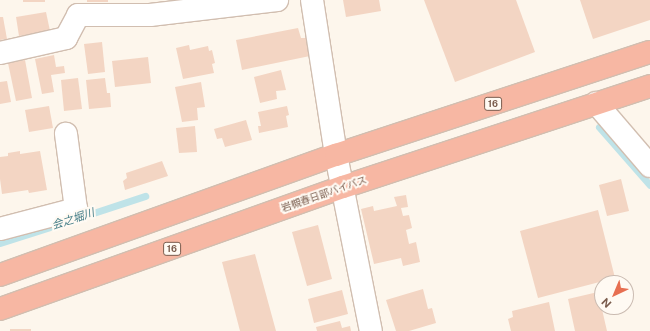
<!DOCTYPE html>
<meta charset="utf-8">
<style>
body{margin:0}
#map{position:relative;width:650px;height:331px;overflow:hidden;background:#fdf6ec;font-family:"Public Sans","Noto Sans JP",sans-serif}
div>[style]{position:absolute}
.stream>*{height:7px;margin:-3.5px;padding:0 3.5px;transform-origin:3.5px;border-radius:3.5px;background:#bfe3e8}
.building>*{inset:0;background:#f3d5c3}
.roads{filter:drop-shadow(1px 0 #d1beb0) drop-shadow(-1px 0 #d1beb0) drop-shadow(0 1px #d1beb0) drop-shadow(0 -1px #d1beb0)}
.minor>*{height:22px;margin:-11px;padding:0 11px;transform-origin:11px;border-radius:11px;background:#fff}
.highway>*{height:22px;margin:-11px;padding:0 11px;transform-origin:11px;border-radius:11px;background:#f7b7a3}
span{translate:-50% -50%;white-space:nowrap;text-align:center;line-height:1.15;-webkit-text-stroke:4px #fffaf3;paint-order:stroke}
.shield-label span{padding:1px 3px;background:#fffaf3;border:1px solid;border-radius:3px;-webkit-text-stroke-width:0}
.shield-label{font-size:9px;color:#7a5c4d;font-weight:700}
.street-label{font-size:10px;color:#7a5c4d}
.water-label{font-size:11px;color:#437c86;font-style:italic}
.north{position:absolute;left:594px;top:275px;width:40px;height:40px;box-sizing:border-box;background:#fffaf3;border:1px solid #cabbb1;border-radius:50%;rotate:224deg;font-size:11px;font-weight:700;line-height:16px;text-align:center;color:#7a5c4d}
.north::after{content:'';display:block;margin:auto;width:14px;height:18px;background:#e76f51;clip-path:polygon(50% 0,100% 100%,50% 72%,0 100%)}
</style>
<div id="map">
<div class="stream">
<i style="left:599px;top:127px;width:77px;rotate:48.7deg"></i>
<i style="left:75px;top:219px;width:74px;rotate:-18.2deg"></i>
<i style="left:0;top:243px;width:52px;rotate:-17.7deg"></i>
</div>
<div class="building">
<i style="clip-path:polygon(23px 0,45px 0,45px 2px,23px 2px)"></i>
<i style="clip-path:polygon(87px 0,108px 0,108px 2px,87px 2px)"></i>
<i style="clip-path:polygon(343px 0,379px 0,381px 11px,346px 17px)"></i>
<i style="clip-path:polygon(424px 0,516px 0,535px 52px,455px 82px)"></i>
<i style="clip-path:polygon(580px 0,650px 0,650px 20px,593px 39px)"></i>
<i style="clip-path:polygon(46px 12px,50px 31px,19px 36px,16px 17px)"></i>
<i style="clip-path:polygon(0 17px,3px 17px,7px 39px,0 40px)"></i>
<i style="clip-path:polygon(298px 28px,301px 38px,306px 38px,310px 56px,242px 70px,236px 40px)"></i>
<i style="clip-path:polygon(102px 42px,105px 72px,88px 74px,84px 44px)"></i>
<i style="clip-path:polygon(189px 45px,190px 50px,208px 46px,209px 51px,212px 50px,215px 63px,212px 64px,214px 73px,183px 79px,176px 48px)"></i>
<i style="clip-path:polygon(54px 55px,56px 67px,64px 66px,65px 73px,51px 75px,54px 92px,42px 94px,35px 59px)"></i>
<i style="clip-path:polygon(148px 57px,151px 83px,115px 87px,112px 61px)"></i>
<i style="clip-path:polygon(25px 60px,32px 98px,16px 101px,8px 63px)"></i>
<i style="clip-path:polygon(281px 70px,286px 90px,276px 91px,277px 99px,260px 103px,254px 77px)"></i>
<i style="clip-path:polygon(78px 78px,82px 109px,64px 111px,61px 80px)"></i>
<i style="clip-path:polygon(105px 78px,107px 93px,110px 93px,111px 107px,89px 109px,86px 80px)"></i>
<i style="clip-path:polygon(7px 81px,11px 102px,0 104px,0 82px)"></i>
<i style="clip-path:polygon(201px 82px,205px 107px,197px 108px,198px 120px,182px 122px,175px 87px)"></i>
<i style="clip-path:polygon(49px 106px,53px 128px,29px 132px,25px 110px)"></i>
<i style="clip-path:polygon(287px 106px,289px 115px,286px 116px,288px 127px,259px 133px,258px 126px,261px 126px,258px 112px)"></i>
<i style="clip-path:polygon(246px 120px,252px 140px,225px 147px,222px 138px,217px 139px,214px 129px)"></i>
<i style="clip-path:polygon(195px 126px,197px 152px,179px 153px,176px 128px)"></i>
<i style="clip-path:polygon(20px 151px,20px 154px,40px 151px,47px 190px,29px 193px,28px 190px,2px 194px,0 179px,0 157px,8px 156px,8px 153px)"></i>
<i style="clip-path:polygon(162px 161px,168px 176px,125px 190px,123px 181px,127px 178px,126px 173px)"></i>
<i style="clip-path:polygon(621px 179px,629px 211px,607px 216px,599px 185px)"></i>
<i style="clip-path:polygon(406px 195px,408px 207px,401px 208px,403px 216px,409px 215px,412px 228px,406px 230px,409px 244px,416px 242px,420px 262px,403px 266px,401px 258px,374px 264px,361px 209px,373px 206px,374px 211px,397px 206px,394px 197px)"></i>
<i style="clip-path:polygon(598px 210px,615px 278px,538px 298px,520px 231px)"></i>
<i style="clip-path:polygon(318px 225px,332px 279px,307px 286px,292px 232px)"></i>
<i style="clip-path:polygon(255px 254px,276px 331px,240px 331px,222px 262px)"></i>
<i style="clip-path:polygon(423px 289px,428px 309px,432px 308px,436px 323px,409px 331px,396px 331px,386px 300px)"></i>
<i style="clip-path:polygon(342px 290px,348px 314px,314px 323px,308px 299px)"></i>
<i style="clip-path:polygon(598px 292px,607px 331px,575px 331px,568px 299px)"></i>
<i style="clip-path:polygon(549px 302px,555px 331px,511px 331px,508px 319px,513px 317px,512px 311px)"></i>
<i style="clip-path:polygon(340px 321px,342px 328px,350px 326px,351px 331px,317px 331px,316px 327px)"></i>
<i style="clip-path:polygon(10px 329px,31px 329px,31px 331px,10px 331px)"></i>
</div>
<div class="roads">
<div class="minor">
<i style="left:312px;top:0;width:157px;rotate:81.2deg"></i>
<i style="left:336px;top:155px;width:179px;rotate:78.8deg"></i>
<i style="left:0;top:53px;width:68px;rotate:-12.8deg"></i>
<i style="left:66px;top:38px;width:26px;rotate:-62deg"></i>
<i style="left:78px;top:15px;width:72px"></i>
<i style="left:150px;top:15px;width:128px;rotate:-6.7deg"></i>
<i style="left:596px;top:103px;width:83px;rotate:49.4deg"></i>
<i style="left:0;top:229px;width:79px;rotate:-14.7deg"></i>
<i style="left:76px;top:209px;width:76px;rotate:-97.6deg"></i>
</div>
<div class="highway">
<i style="left:0;top:275px;width:357px;rotate:-19.7deg"></i>
<i style="left:336px;top:155px;width:330px;rotate:-18.2deg"></i>
<i style="left:0;top:309px;width:364px;rotate:-19.6deg"></i>
<i style="left:343px;top:187px;width:323px;rotate:-18.2deg"></i>
</div>
</div>
<div class="shield-label">
<span style="left:493px;top:104px">16</span>
<span style="left:172px;top:249px">16</span>
</div>
<div class="street-label">
<span style="left:324px;top:194px;rotate:-19deg">岩槻春日部バイパス</span>
</div>
<div class="water-label">
<span style="left:73px;top:219px;rotate:-18deg">会之堀川</span>
</div>
<div class="north">N</div>
</div>
